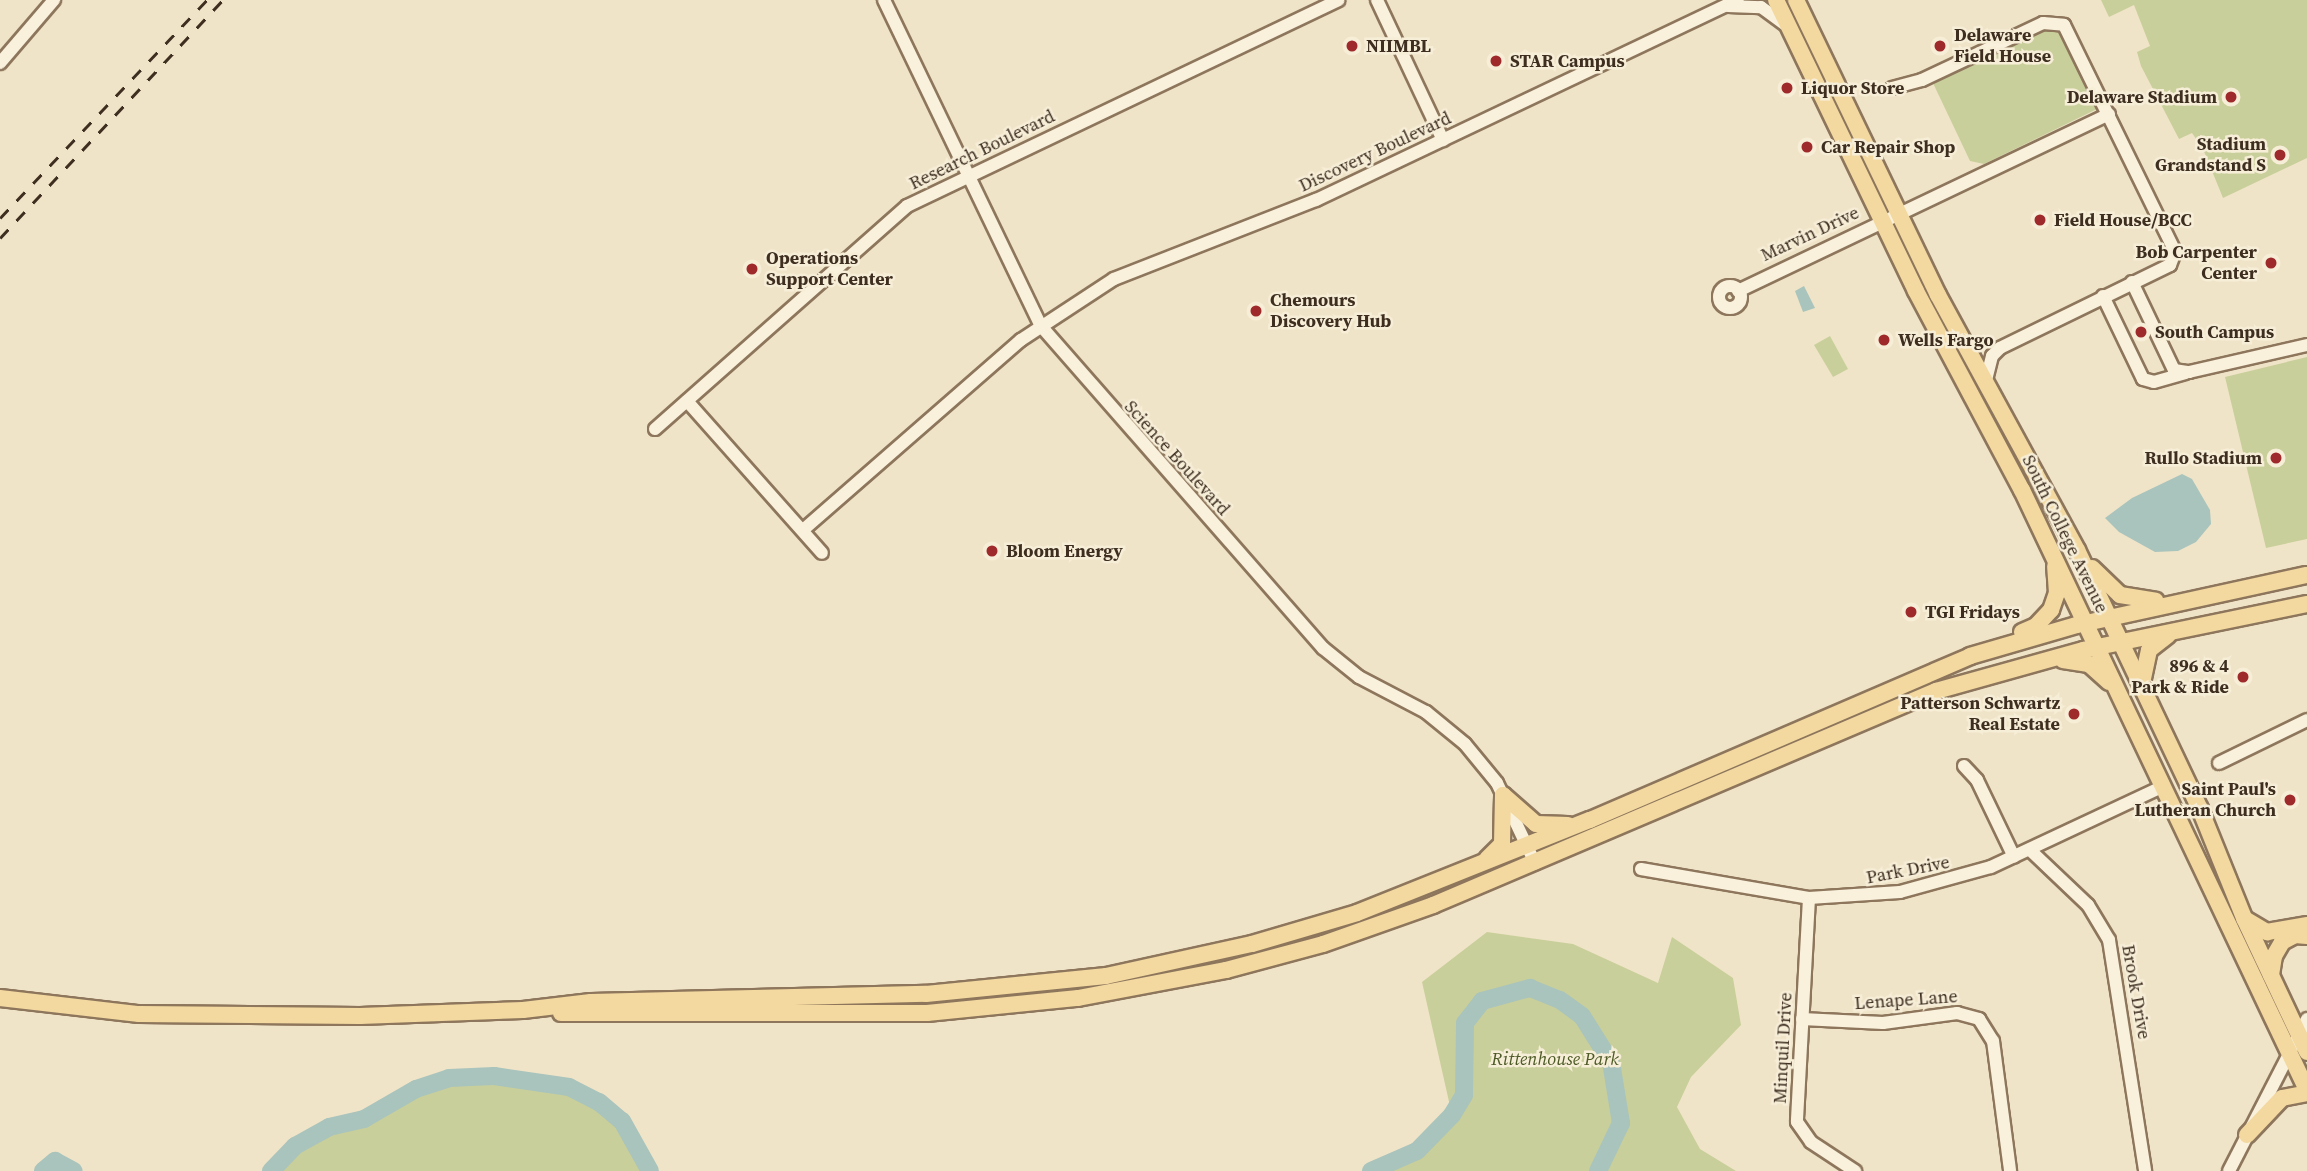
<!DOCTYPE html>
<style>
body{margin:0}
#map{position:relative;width:2307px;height:1171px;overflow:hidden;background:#f0e4c8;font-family:"Source Serif 4",serif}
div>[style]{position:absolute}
.green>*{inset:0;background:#c9cf9b}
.water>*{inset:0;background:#a9c4bc}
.river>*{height:18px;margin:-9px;padding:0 9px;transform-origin:9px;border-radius:9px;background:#a9c4bc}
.roads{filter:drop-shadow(2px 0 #8d765c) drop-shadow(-2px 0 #8d765c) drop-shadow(0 2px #8d765c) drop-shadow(0 -2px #8d765c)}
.minor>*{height:12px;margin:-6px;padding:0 6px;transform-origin:6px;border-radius:6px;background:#faf1dc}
.minor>.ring{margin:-6px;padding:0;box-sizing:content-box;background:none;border:12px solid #faf1dc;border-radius:50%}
.major>*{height:16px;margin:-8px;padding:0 8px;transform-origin:8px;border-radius:8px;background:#f3d9a0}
.rail>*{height:2.5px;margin-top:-1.25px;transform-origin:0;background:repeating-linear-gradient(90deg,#3d2e20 0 12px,transparent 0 24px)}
.dots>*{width:19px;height:19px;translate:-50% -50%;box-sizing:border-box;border:4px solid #f7eed8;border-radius:50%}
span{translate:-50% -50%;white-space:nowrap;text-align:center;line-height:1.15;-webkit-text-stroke:5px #f7eed8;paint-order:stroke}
.poi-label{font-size:18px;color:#3d2e20;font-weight:700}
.left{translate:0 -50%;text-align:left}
.right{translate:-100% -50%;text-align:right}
.street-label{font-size:18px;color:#3d2e20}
.park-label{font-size:18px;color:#4d5a26;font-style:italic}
</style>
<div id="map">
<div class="green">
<i style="clip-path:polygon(2101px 0,2307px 0,2307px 158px,2223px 198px,2203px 149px,2192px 133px,2179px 139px,2141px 66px,2137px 52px,2150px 46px,2134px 5px,2109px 17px)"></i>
<i style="clip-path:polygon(2047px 27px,2061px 31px,2097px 109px,1984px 164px,1970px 161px,1932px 81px)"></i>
<i style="clip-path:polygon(1830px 336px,1848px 369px,1833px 377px,1814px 345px)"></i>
<i style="clip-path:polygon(2307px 357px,2307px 539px,2266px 548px,2225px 377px)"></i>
<i style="clip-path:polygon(1487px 932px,1573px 944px,1658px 983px,1672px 937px,1733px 978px,1741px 1025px,1691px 1077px,1677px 1107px,1700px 1149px,1736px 1171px,1371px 1171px,1417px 1151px,1452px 1115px,1422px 982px)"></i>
<i style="clip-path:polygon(449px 1078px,569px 1087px,640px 1147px,650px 1171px,269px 1171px,295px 1146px,329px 1127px,364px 1119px)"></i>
</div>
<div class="water">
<i style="clip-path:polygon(1804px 286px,1815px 308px,1803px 312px,1795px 291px)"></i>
<i style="clip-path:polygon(2182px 474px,2192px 479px,2210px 510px,2211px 524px,2196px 542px,2178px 551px,2155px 552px,2119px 532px,2105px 518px,2132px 498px)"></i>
</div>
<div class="river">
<i style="left:43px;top:1171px;width:16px;rotate:-40deg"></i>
<i style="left:55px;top:1161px;width:21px;rotate:28deg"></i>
<i style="left:271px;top:1171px;width:35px;rotate:-46deg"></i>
<i style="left:295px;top:1146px;width:39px;rotate:-29deg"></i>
<i style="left:329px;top:1127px;width:36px;rotate:-13deg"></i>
<i style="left:364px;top:1119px;width:60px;rotate:-30deg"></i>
<i style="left:416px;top:1089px;width:35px;rotate:-18deg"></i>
<i style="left:449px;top:1078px;width:45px;rotate:-2.5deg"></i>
<i style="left:494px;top:1076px;width:76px;rotate:8.3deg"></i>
<i style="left:569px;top:1087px;width:34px;rotate:27deg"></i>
<i style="left:599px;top:1102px;width:30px;rotate:40deg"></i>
<i style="left:622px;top:1121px;width:57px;rotate:60.8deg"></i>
<i style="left:1371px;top:1171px;width:50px;rotate:-23.5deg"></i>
<i style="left:1417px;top:1151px;width:50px;rotate:-45.8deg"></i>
<i style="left:1452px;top:1115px;width:23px;rotate:-59deg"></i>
<i style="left:1464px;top:1095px;width:72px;rotate:-89.2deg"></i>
<i style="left:1465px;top:1023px;width:28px;rotate:-52deg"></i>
<i style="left:1482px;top:1001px;width:50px;rotate:-15.2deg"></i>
<i style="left:1530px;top:988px;width:32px;rotate:22deg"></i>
<i style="left:1560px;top:1000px;width:27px;rotate:36deg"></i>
<i style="left:1582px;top:1016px;width:54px;rotate:57.8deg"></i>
<i style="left:1611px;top:1062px;width:62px;rotate:80.7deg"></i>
<i style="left:1621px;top:1123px;width:53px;rotate:115.6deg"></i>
</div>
<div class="roads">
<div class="minor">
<i style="left:884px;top:0;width:362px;rotate:64.3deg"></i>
<i style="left:1041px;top:326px;width:428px;rotate:48.8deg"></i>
<i style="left:1323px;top:648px;width:46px;rotate:38.9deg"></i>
<i style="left:1359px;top:677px;width:76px;rotate:27.6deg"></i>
<i style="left:1426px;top:712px;width:50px;rotate:39.4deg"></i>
<i style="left:1465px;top:744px;width:50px;rotate:50.6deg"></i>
<i style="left:1497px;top:783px;width:89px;rotate:64.6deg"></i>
<i style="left:1377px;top:0;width:155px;rotate:64.8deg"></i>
<i style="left:1728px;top:6px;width:33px;rotate:2deg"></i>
<i style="left:1761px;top:7px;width:29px;rotate:36deg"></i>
<i style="left:0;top:63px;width:83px;rotate:-49.4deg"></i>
<i style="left:1892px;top:88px;width:31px;rotate:-15deg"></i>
<i style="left:1922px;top:80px;width:134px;rotate:-25.2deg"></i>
<i style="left:2043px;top:23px;width:21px;rotate:5deg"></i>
<i style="left:2064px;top:25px;width:253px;rotate:63.9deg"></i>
<i style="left:2175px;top:252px;width:14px;rotate:111deg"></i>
<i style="left:2170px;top:265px;width:189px;rotate:154deg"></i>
<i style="left:2000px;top:348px;width:11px;rotate:135deg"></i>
<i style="left:1992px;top:356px;width:25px;rotate:104deg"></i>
<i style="left:2132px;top:282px;width:98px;rotate:64.5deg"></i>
<i style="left:2174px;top:370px;width:15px;rotate:8deg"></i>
<i style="left:2189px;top:372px;width:121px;rotate:-12.9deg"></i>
<i class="ring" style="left:1719px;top:286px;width:10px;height:10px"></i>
<i style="left:1738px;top:291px;width:411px;rotate:-25.5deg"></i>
<i style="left:2103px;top:296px;width:92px;rotate:64.3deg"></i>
<i style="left:2143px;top:379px;width:11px;rotate:15deg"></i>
<i style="left:2154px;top:382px;width:33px;rotate:-16deg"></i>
<i style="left:687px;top:401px;width:203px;rotate:48.4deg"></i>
<i style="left:655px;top:429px;width:337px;rotate:-41.5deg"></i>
<i style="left:907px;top:206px;width:478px;rotate:-25.5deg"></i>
<i style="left:803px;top:530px;width:289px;rotate:-41.1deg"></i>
<i style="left:1021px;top:340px;width:111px;rotate:-33.3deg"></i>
<i style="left:1114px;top:279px;width:217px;rotate:-21.4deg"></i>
<i style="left:1316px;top:200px;width:467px;rotate:-25.4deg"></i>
<i style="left:2219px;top:763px;width:98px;rotate:-26deg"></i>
<i style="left:1964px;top:766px;width:19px;rotate:47deg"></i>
<i style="left:1977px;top:780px;width:85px;rotate:64.3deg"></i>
<i style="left:2030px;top:850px;width:80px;rotate:43.5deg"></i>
<i style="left:2088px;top:905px;width:41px;rotate:59deg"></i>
<i style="left:2109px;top:940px;width:234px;rotate:81.1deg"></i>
<i style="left:1641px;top:869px;width:170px;rotate:9.8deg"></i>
<i style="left:1809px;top:898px;width:91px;rotate:-3.8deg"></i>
<i style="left:1900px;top:892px;width:94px;rotate:-15.4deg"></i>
<i style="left:1991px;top:867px;width:191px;rotate:-25.1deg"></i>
<i style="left:1809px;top:898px;width:224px;rotate:93.1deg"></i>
<i style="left:1797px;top:1122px;width:24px;rotate:55deg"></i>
<i style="left:1811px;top:1142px;width:53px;rotate:33.4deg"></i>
<i style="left:1802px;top:1019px;width:81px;rotate:2.8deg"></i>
<i style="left:1883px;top:1023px;width:75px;rotate:-7.7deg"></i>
<i style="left:1957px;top:1013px;width:23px;rotate:15deg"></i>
<i style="left:1979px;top:1019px;width:26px;rotate:58deg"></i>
<i style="left:1993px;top:1041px;width:131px;rotate:82.5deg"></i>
<i style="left:2229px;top:1171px;width:171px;rotate:-62.8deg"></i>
</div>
<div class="major">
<i style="left:1776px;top:0;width:323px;rotate:64.3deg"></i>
<i style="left:1916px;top:291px;width:225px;rotate:62deg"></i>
<i style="left:2022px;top:490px;width:664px;rotate:64.59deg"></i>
<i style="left:1796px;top:0;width:327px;rotate:64.3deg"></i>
<i style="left:1938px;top:295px;width:290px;rotate:61.4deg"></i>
<i style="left:2077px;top:550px;width:287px;rotate:64.6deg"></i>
<i style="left:2200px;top:809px;width:118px;rotate:68deg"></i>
<i style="left:2244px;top:918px;width:148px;rotate:64.8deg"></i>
<i style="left:2092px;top:568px;width:39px;rotate:44deg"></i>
<i style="left:2120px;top:595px;width:36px;rotate:9deg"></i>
<i style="left:2022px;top:632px;width:15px;rotate:-23deg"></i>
<i style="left:2036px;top:626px;width:22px;rotate:-47deg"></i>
<i style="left:2051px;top:610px;width:18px;rotate:-71deg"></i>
<i style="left:2057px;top:593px;width:27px;rotate:-94deg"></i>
<i style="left:2063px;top:660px;width:26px;rotate:9deg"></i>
<i style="left:2089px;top:664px;width:27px;rotate:42deg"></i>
<i style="left:2142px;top:683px;width:34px;rotate:-78deg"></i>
<i style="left:2149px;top:650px;width:24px;rotate:-38deg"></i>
<i style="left:1503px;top:795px;width:44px;rotate:41.3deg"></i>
<i style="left:1536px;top:824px;width:32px;rotate:2deg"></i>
<i style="left:1487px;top:859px;width:21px;rotate:-45deg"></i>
<i style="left:1502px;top:844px;width:49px;rotate:-88.8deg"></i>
<i style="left:2245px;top:919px;width:26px;rotate:31deg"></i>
<i style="left:2267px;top:932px;width:41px;rotate:-9.9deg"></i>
<i style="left:2271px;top:975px;width:19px;rotate:-81deg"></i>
<i style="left:2274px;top:956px;width:16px;rotate:-60deg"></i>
<i style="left:2282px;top:942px;width:15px;rotate:-28deg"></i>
<i style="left:2295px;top:935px;width:12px;rotate:5deg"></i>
<i style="left:0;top:998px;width:140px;rotate:6.6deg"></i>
<i style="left:139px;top:1014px;width:221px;rotate:0.5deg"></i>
<i style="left:360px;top:1016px;width:163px;rotate:-2.1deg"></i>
<i style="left:523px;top:1010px;width:68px;rotate:-6.7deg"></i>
<i style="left:591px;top:1002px;width:335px;rotate:-1.4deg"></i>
<i style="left:926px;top:994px;width:181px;rotate:-5.7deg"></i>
<i style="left:1106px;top:976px;width:149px;rotate:-12.4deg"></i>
<i style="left:1252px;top:944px;width:109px;rotate:-16.4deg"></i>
<i style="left:1357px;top:913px;width:251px;rotate:-21.8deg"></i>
<i style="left:1590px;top:820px;width:414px;rotate:-23.3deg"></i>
<i style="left:1970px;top:656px;width:111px;rotate:-16.2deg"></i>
<i style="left:2077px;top:625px;width:235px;rotate:-12.3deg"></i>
<i style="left:561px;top:1013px;width:366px"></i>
<i style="left:927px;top:1013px;width:152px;rotate:-5.7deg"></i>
<i style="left:1078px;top:998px;width:151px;rotate:-10.7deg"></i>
<i style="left:1226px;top:970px;width:100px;rotate:-15deg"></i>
<i style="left:1323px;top:944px;width:117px;rotate:-19.5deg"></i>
<i style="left:1433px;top:905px;width:547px;rotate:-23.05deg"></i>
<i style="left:1936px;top:691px;width:153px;rotate:-15.6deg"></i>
<i style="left:2083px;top:650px;width:229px;rotate:-11.6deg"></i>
<i style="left:2247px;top:1135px;width:51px;rotate:-46.6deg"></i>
<i style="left:2282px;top:1098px;width:25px;rotate:-11deg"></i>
</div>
</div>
<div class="rail">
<i style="left:0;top:218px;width:301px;rotate:-46.5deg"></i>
<i style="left:0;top:238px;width:326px;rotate:-46.9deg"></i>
</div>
<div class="dots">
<i style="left:1352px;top:46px;background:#9e2a2b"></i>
<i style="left:1940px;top:46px;background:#9e2a2b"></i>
<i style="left:1496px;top:61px;background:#9e2a2b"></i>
<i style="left:1787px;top:88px;background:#9e2a2b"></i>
<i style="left:2231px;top:97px;background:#9e2a2b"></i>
<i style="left:1807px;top:147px;background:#9e2a2b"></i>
<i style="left:2280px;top:155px;background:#9e2a2b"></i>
<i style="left:2040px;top:220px;background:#9e2a2b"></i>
<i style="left:2271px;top:263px;background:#9e2a2b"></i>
<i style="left:752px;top:269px;background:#9e2a2b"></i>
<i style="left:1256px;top:311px;background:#9e2a2b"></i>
<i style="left:2141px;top:332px;background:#9e2a2b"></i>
<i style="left:1884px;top:340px;background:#9e2a2b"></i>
<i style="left:2276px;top:458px;background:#9e2a2b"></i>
<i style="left:992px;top:551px;background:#9e2a2b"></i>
<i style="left:1911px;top:612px;background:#9e2a2b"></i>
<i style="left:2243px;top:677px;background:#9e2a2b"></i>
<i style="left:2074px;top:714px;background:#9e2a2b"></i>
<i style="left:2290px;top:800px;background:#9e2a2b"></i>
</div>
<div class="poi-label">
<span class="left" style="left:1954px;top:46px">Delaware<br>Field House</span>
<span class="left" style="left:1366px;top:46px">NIIMBL</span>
<span class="left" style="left:1510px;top:61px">STAR Campus</span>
<span class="left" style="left:1801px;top:88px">Liquor Store</span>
<span class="right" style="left:2217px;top:97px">Delaware Stadium</span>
<span class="right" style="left:2266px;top:155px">Stadium<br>Grandstand S</span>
<span class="left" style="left:1821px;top:147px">Car Repair Shop</span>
<span class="left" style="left:2054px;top:220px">Field House/BCC</span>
<span class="right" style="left:2257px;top:263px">Bob Carpenter<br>Center</span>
<span class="left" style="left:766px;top:269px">Operations<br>Support Center</span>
<span class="left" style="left:1270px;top:311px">Chemours<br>Discovery Hub</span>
<span class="left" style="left:2155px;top:332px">South Campus</span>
<span class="left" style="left:1898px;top:340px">Wells Fargo</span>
<span class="right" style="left:2262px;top:458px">Rullo Stadium</span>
<span class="left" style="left:1006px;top:551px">Bloom Energy</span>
<span class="left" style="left:1925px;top:612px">TGI Fridays</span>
<span class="right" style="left:2229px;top:677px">896 &amp; 4<br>Park &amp; Ride</span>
<span class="right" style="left:2060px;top:714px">Patterson Schwartz<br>Real Estate</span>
<span class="right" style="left:2276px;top:800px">Saint Paul's<br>Lutheran Church</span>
</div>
<div class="street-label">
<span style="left:982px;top:150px;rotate:-26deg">Research Boulevard</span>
<span style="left:1375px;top:152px;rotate:-25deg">Discovery Boulevard</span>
<span style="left:1810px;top:234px;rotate:-25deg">Marvin Drive</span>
<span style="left:1177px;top:458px;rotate:48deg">Science Boulevard</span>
<span style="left:2065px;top:534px;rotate:64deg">South College Avenue</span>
<span style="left:1908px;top:870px;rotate:-11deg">Park Drive</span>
<span style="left:2136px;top:992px;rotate:80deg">Brook Drive</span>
<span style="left:1906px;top:1000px;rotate:-4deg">Lenape Lane</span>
<span style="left:1783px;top:1048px;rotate:-87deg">Minquil Drive</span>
</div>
<div class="park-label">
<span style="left:1555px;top:1059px">Rittenhouse Park</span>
</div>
</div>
